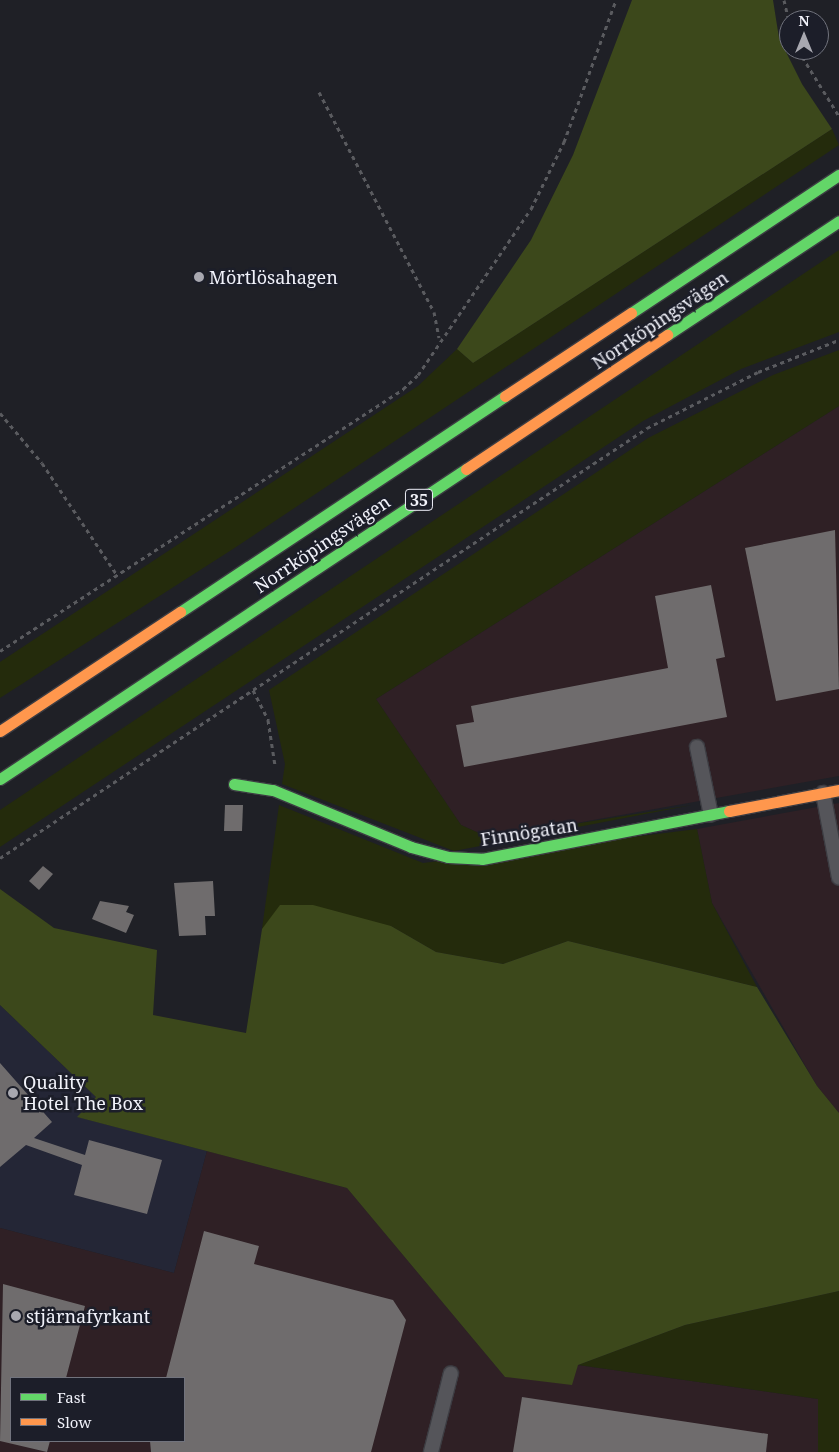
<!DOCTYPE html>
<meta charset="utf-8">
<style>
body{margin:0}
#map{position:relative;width:839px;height:1452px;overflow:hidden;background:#1f2026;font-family:"Noto Serif",serif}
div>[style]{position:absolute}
.built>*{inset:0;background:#242636}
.industrial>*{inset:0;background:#2f2025}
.green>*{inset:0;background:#242b0c}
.forest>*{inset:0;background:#3c481b}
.building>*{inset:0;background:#6f6c6d}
.path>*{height:3px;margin-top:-1.5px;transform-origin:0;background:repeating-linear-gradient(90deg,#5a5b5f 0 4px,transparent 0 8px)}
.roads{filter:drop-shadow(1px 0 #3c3c42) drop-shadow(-1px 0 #3c3c42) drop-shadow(0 1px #3c3c42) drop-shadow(0 -1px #3c3c42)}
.lane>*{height:14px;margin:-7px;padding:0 7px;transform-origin:7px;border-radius:7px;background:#55555a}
.fast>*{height:11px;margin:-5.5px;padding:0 5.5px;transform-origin:5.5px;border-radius:5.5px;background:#63d668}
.slow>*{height:11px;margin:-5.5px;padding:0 5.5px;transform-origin:5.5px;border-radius:5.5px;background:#ff974d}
.dots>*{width:14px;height:14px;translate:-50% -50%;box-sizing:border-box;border:2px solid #1c1e29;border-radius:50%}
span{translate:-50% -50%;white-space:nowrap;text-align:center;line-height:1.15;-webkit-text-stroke:5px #1c1e29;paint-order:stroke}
.shield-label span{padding:1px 4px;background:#1c1e29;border:1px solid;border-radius:4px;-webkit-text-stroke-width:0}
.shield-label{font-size:16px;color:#f1f2fa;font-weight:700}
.poi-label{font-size:18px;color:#f1f2fa}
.left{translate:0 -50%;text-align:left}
.street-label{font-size:18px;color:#f1f2fa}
.legend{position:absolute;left:10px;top:1377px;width:175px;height:65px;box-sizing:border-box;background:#1c1e29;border:1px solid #71737d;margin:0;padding:6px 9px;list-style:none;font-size:15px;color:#f1f2fa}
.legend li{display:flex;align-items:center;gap:10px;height:25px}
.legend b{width:25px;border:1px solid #71737d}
.north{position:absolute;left:779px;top:10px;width:50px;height:50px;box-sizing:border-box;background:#1c1e29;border:1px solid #71737d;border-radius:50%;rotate:0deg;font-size:14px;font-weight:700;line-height:20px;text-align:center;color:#f1f2fa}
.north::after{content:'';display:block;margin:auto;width:18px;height:22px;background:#a8a8b0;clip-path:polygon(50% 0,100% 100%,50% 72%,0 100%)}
</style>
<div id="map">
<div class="built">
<i style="clip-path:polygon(0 1005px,96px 1097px,78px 1117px,207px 1151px,174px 1273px,0 1228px)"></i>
</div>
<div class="industrial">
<i style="clip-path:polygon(839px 406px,839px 776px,537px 830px,481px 834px,461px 825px,376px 699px)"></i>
<i style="clip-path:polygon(839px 803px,839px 1113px,817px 1086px,712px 903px,697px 829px)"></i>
<i style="clip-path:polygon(evenodd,207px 1151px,347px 1188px,505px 1377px,578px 1365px,818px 1399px,818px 1452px,0 1452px,0 1228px,174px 1273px,207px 1151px,11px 1378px,184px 1378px,184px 1441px,11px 1441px,11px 1378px)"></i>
</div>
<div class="green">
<i style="clip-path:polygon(832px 129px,839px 145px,233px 549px,0 698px,0 662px,418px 386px,457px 349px,473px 363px)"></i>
<i style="clip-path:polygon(839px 250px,839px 332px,741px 369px,643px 421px,0 847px,0 810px)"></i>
<i style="clip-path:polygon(839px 350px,839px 406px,376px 699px,461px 825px,481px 834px,537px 830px,692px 805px,454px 851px,282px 784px,285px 764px,269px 690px,648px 438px,773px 375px)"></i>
<i style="clip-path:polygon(279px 805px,423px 863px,697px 829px,712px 903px,757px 987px,568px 941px,503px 964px,436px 952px,391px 926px,262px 929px)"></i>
<i style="clip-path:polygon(839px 1291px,839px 1452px,818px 1452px,818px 1399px,578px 1365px,685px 1325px)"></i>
</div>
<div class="forest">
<i style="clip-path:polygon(632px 0,773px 0,779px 38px,802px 84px,832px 129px,473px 363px,457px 349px,531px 240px,573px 155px)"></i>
<i style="clip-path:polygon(0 889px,54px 928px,157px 950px,153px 1015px,246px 1033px,262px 929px,280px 905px,313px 905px,391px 926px,436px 952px,503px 964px,568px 941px,757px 987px,817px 1086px,839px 1113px,839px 1291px,685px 1325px,578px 1365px,572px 1385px,505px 1377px,347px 1188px,77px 1117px,96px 1097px,0 1005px)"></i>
</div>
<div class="building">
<i style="clip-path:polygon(835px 530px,839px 689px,776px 701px,745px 548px)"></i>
<i style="clip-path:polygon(711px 585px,725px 657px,716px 659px,727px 717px,464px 767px,456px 725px,474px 722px,471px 706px,668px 668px,655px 596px)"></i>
<i style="clip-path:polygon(225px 805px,243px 805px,242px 831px,224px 831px)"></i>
<i style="clip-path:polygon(43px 866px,53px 874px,39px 890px,29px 881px)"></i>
<i style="clip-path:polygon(213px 881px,215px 916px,205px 916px,206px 935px,179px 936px,174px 883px)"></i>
<i style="clip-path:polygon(100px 901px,129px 906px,126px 912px,134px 915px,126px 933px,92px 919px)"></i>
<i style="clip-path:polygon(0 1063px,52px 1122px,34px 1138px,85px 1155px,89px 1140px,162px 1160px,147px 1214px,74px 1195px,82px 1165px,26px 1145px,0 1167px)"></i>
<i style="clip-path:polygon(204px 1231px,259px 1246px,254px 1264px,393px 1300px,406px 1320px,371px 1452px,151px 1452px,150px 1441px,184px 1441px,184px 1378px,166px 1378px)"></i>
<i style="clip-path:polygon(3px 1284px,85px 1306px,66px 1378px,11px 1378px,11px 1441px,50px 1441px,47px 1452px,0 1441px)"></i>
<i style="clip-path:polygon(522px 1397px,768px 1434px,766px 1452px,513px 1452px)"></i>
</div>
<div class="path">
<i style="left:784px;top:0;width:22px;rotate:77deg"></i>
<i style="left:798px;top:50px;width:78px;rotate:58.2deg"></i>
<i style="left:319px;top:92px;width:248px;rotate:62.4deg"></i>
<i style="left:434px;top:312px;width:26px;rotate:79deg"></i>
<i style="left:0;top:413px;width:65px;rotate:50deg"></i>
<i style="left:42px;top:463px;width:135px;rotate:56.2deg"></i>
<i style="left:0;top:651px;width:481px;rotate:-33deg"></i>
<i style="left:403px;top:389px;width:21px;rotate:-43deg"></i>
<i style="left:418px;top:375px;width:201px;rotate:-55.8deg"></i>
<i style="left:531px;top:209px;width:75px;rotate:-63.8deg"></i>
<i style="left:564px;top:142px;width:151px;rotate:-69.9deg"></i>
<i style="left:253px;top:690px;width:34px;rotate:63deg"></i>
<i style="left:268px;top:720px;width:46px;rotate:81.2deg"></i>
<i style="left:0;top:858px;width:777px;rotate:-33.61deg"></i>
<i style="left:647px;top:428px;width:124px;rotate:-26.8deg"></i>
<i style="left:758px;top:372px;width:87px;rotate:-21.6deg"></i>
</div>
<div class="roads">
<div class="lane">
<i style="left:697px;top:747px;width:69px;rotate:78.4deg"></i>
<i style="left:823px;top:793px;width:86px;rotate:79.3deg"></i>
<i style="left:431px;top:1452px;width:81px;rotate:-75.8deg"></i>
</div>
<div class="fast">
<i style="left:631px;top:313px;width:250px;rotate:-33.6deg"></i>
<i style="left:667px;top:335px;width:206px;rotate:-33.5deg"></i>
<i style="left:180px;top:612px;width:390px;rotate:-33.6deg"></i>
<i style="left:0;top:779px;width:560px;rotate:-33.63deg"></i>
<i style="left:234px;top:784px;width:39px;rotate:9deg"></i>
<i style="left:273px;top:790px;width:149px;rotate:22.4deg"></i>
<i style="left:411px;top:847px;width:38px;rotate:15deg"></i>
<i style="left:448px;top:857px;width:34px;rotate:3deg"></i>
<i style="left:482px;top:859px;width:252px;rotate:-11deg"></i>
</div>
<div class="slow">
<i style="left:505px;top:396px;width:151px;rotate:-33.4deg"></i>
<i style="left:466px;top:469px;width:242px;rotate:-33.7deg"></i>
<i style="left:0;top:731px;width:216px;rotate:-33.5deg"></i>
<i style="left:729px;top:811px;width:112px;rotate:-10.8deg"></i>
</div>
</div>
<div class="dots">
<i style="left:199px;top:277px;background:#a8a8b0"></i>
<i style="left:13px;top:1093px;background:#a8a8b0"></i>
<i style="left:16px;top:1316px;background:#a8a8b0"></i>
</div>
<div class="shield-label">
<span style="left:419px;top:500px">35</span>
</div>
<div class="poi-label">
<span class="left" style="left:209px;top:277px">Mörtlösahagen</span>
<span class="left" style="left:23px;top:1093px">Quality<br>Hotel The Box</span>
<span class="left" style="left:26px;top:1316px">stjärnafyrkant</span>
</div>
<div class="street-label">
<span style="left:660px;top:320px;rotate:-34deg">Norrköpingsvägen</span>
<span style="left:322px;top:544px;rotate:-34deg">Norrköpingsvägen</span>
<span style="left:529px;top:832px;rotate:-9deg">Finnögatan</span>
</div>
<ul class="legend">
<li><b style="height:6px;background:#63d668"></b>Fast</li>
<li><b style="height:6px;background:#ff974d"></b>Slow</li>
</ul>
<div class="north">N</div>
</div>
